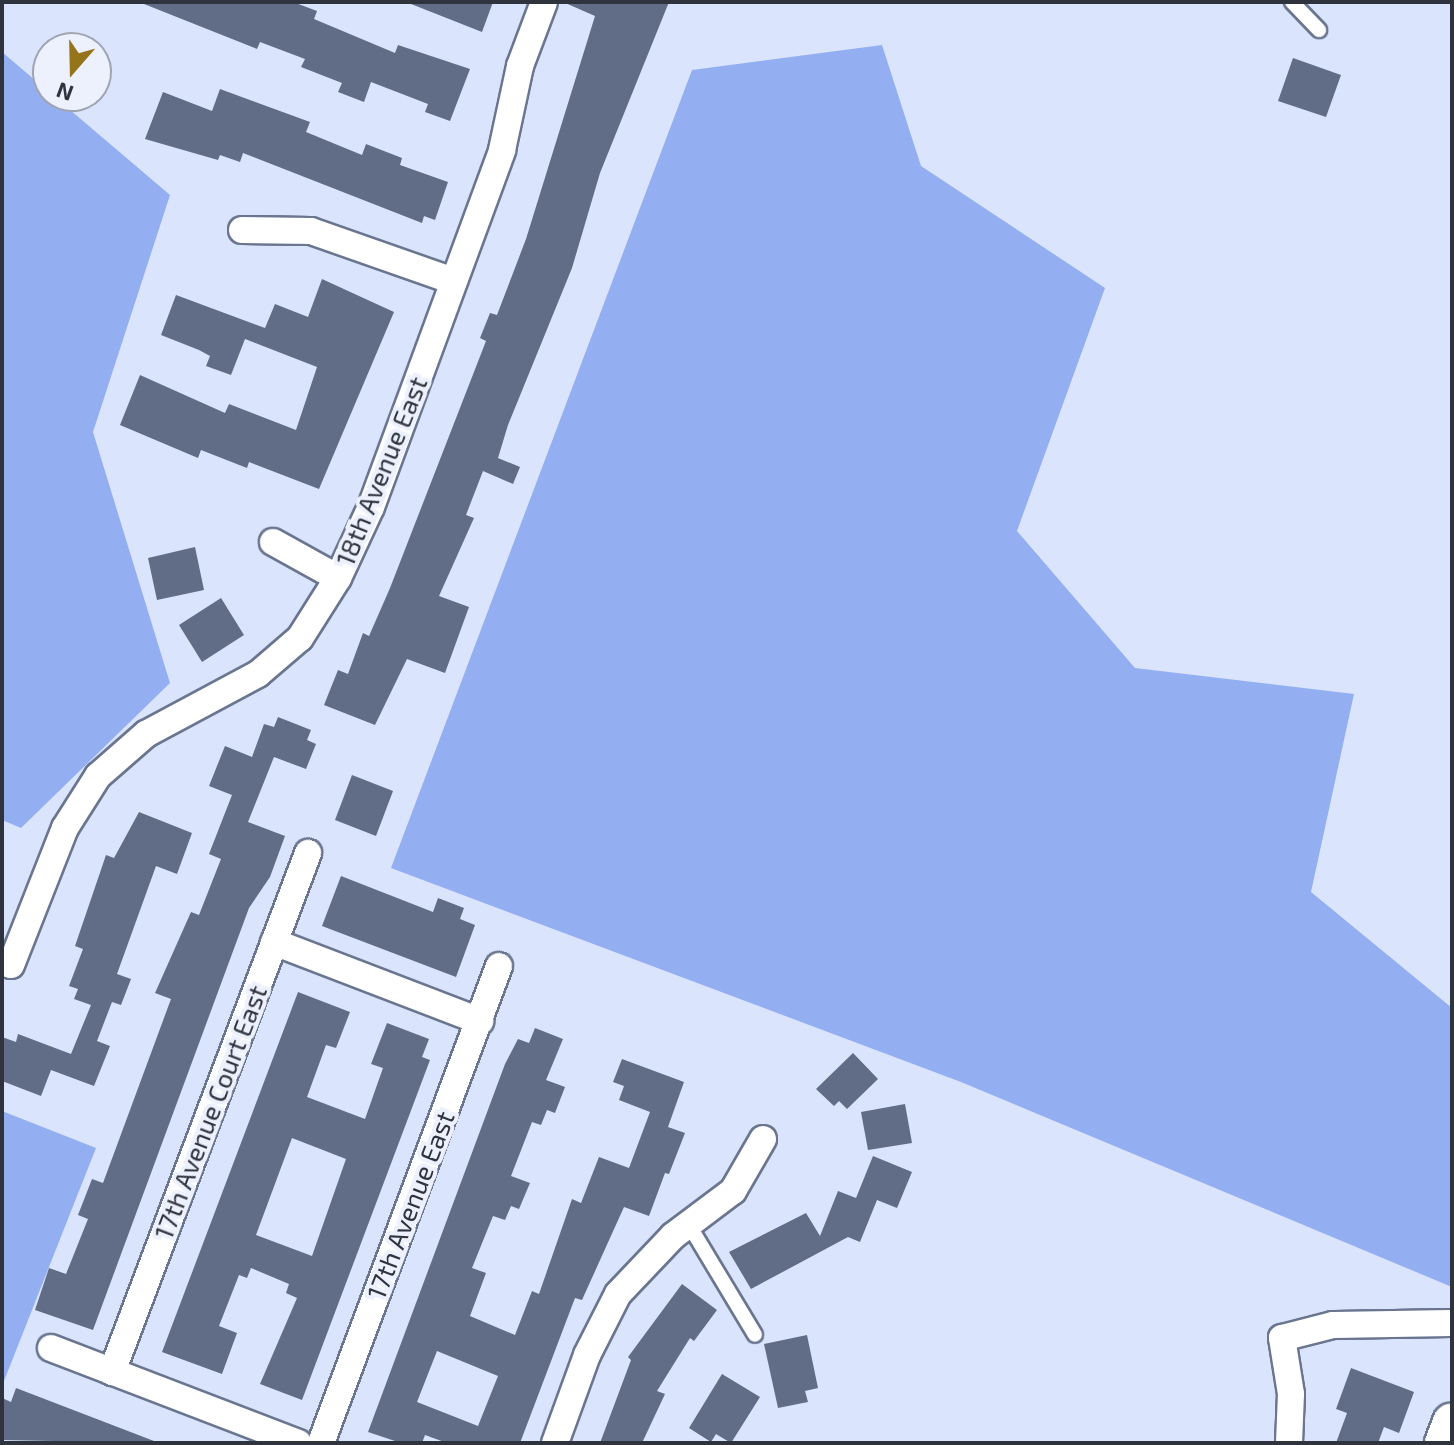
<!DOCTYPE html>
<style>
body{margin:0}
#map{position:relative;width:1454px;height:1445px;overflow:hidden;background:#dae4fc;font-family:"Exo 2",sans-serif}
div>[style]{position:absolute}
.forest>*{inset:0;background:#93aff1}
.building>*{inset:0;background:#616c86}
.roads{filter:drop-shadow(2px 0 #6a7690) drop-shadow(-2px 0 #6a7690) drop-shadow(0 2px #6a7690) drop-shadow(0 -2px #6a7690)}
.lane>*{height:14px;margin:-7px;padding:0 7px;transform-origin:7px;border-radius:7px;background:#fff}
.street>*{height:26px;margin:-13px;padding:0 13px;transform-origin:13px;border-radius:13px;background:#fff}
.secondary>*{height:38px;margin:-19px;padding:0 19px;transform-origin:19px;border-radius:19px;background:#fff}
span{translate:-50% -50%;white-space:nowrap;text-align:center;line-height:1.15;-webkit-text-stroke:8px #ecf1fd;paint-order:stroke}
.street-label{font-size:26px;color:#2e333e}
.frame{position:absolute;inset:0;border:4px solid #2e333e;pointer-events:none}
.north{position:absolute;left:32px;top:32px;width:80px;height:80px;box-sizing:border-box;background:#ecf1fd;border:2px solid #a0a5b1;border-radius:50%;rotate:200deg;font-size:22px;font-weight:700;line-height:32px;text-align:center;color:#2e333e}
.north::after{content:'';display:block;margin:auto;width:28px;height:36px;background:#95741c;clip-path:polygon(50% 0,100% 100%,50% 72%,0 100%)}
</style>
<div id="map">
<div class="forest">
<i style="clip-path:polygon(882px 45px,921px 166px,1105px 288px,1017px 531px,1135px 668px,1354px 694px,1311px 892px,1452px 1008px,1452px 1287px,961px 1082px,391px 868px,692px 70px)"></i>
<i style="clip-path:polygon(2px 52px,170px 195px,93px 432px,170px 683px,21px 828px,2px 820px)"></i>
<i style="clip-path:polygon(2px 1111px,96px 1148px,2px 1386px)"></i>
</div>
<div class="building">
<i style="clip-path:polygon(139px 2px,293px 2px,317px 11px,314px 19px,395px 53px,398px 45px,470px 69px,450px 121px,425px 112px,428px 104px,371px 82px,364px 102px,338px 92px,342px 83px,301px 67px,305px 59px,260px 42px,257px 49px)"></i>
<i style="clip-path:polygon(406px 2px,493px 2px,482px 32px)"></i>
<i style="clip-path:polygon(563px 2px,669px 2px,600px 173px,572px 268px,508px 425px,498px 458px,520px 467px,513px 484px,483px 471px,466px 515px,474px 518px,439px 596px,469px 607px,445px 673px,407px 659px,375px 725px,324px 705px,338px 670px,348px 674px,363px 633px,369px 636px,390px 588px,486px 341px,480px 338px,490px 313px,497px 315px,526px 239px,595px 16px)"></i>
<i style="clip-path:polygon(1293px 58px,1341px 75px,1326px 117px,1278px 101px)"></i>
<i style="clip-path:polygon(220px 89px,310px 122px,306px 132px,362px 155px,366px 144px,402px 158px,400px 165px,448px 182px,435px 220px,424px 216px,422px 223px,243px 153px,240px 162px,220px 155px,218px 160px,145px 139px,163px 92px,212px 111px)"></i>
<i style="clip-path:polygon(322px 279px,394px 312px,319px 489px,249px 462px,247px 468px,201px 450px,198px 458px,120px 425px,140px 375px,225px 413px,229px 404px,296px 430px,317px 367px,245px 339px,231px 375px,206px 366px,210px 356px,199px 350px,161px 335px,176px 295px,265px 328px,275px 304px,308px 317px)"></i>
<i style="clip-path:polygon(195px 547px,204px 590px,157px 600px,148px 558px)"></i>
<i style="clip-path:polygon(221px 598px,244px 635px,202px 662px,179px 625px)"></i>
<i style="clip-path:polygon(278px 717px,311px 730px,307px 740px,316px 744px,306px 769px,274px 757px,248px 822px,285px 836px,270px 877px,249px 908px,93px 1330px,35px 1310px,49px 1268px,66px 1274px,88px 1219px,78px 1215px,92px 1179px,103px 1183px,171px 999px,155px 993px,191px 912px,199px 915px,221px 859px,209px 854px,232px 795px,209px 786px,225px 746px,252px 757px,264px 724px,274px 727px)"></i>
<i style="clip-path:polygon(352px 775px,393px 791px,376px 836px,335px 820px)"></i>
<i style="clip-path:polygon(139px 812px,192px 833px,177px 874px,156px 866px,117px 974px,131px 979px,121px 1005px,112px 1002px,97px 1041px,110px 1046px,94px 1086px,51px 1070px,41px 1096px,2px 1081px,2px 1037px,16px 1042px,18px 1034px,71px 1054px,91px 1005px,74px 999px,78px 989px,69px 986px,83px 949px,75px 946px,106px 855px,114px 858px)"></i>
<i style="clip-path:polygon(341px 876px,433px 912px,438px 898px,464px 908px,460px 919px,475px 925px,456px 977px,322px 926px)"></i>
<i style="clip-path:polygon(evenodd,298px 992px,350px 1012px,336px 1048px,326px 1045px,307px 1097px,365px 1119px,383px 1068px,371px 1064px,387px 1023px,429px 1039px,422px 1057px,430px 1060px,302px 1400px,260px 1384px,297px 1298px,286px 1293px,289px 1284px,251px 1268px,247px 1278px,239px 1275px,219px 1326px,237px 1333px,222px 1374px,162px 1352px,298px 992px,292px 1138px,346px 1159px,312px 1256px,256px 1235px,292px 1138px)"></i>
<i style="clip-path:polygon(evenodd,535px 1028px,563px 1039px,546px 1080px,565px 1087px,555px 1113px,547px 1110px,541px 1125px,532px 1122px,511px 1176px,530px 1183px,519px 1209px,511px 1206px,505px 1220px,493px 1216px,472px 1268px,486px 1273px,470px 1316px,515px 1335px,532px 1291px,539px 1294px,572px 1199px,581px 1203px,599px 1157px,629px 1168px,650px 1112px,619px 1100px,624px 1086px,613px 1082px,622px 1059px,684px 1082px,668px 1127px,685px 1133px,669px 1174px,665px 1173px,649px 1216px,624px 1207px,582px 1300px,575px 1298px,520px 1443px,447px 1443px,425px 1435px,422px 1443px,401px 1443px,368px 1432px,505px 1064px,518px 1039px,529px 1043px,535px 1028px,437px 1351px,498px 1376px,478px 1426px,417px 1402px,437px 1351px)"></i>
<i style="clip-path:polygon(853px 1053px,878px 1079px,847px 1109px,839px 1101px,834px 1106px,816px 1089px)"></i>
<i style="clip-path:polygon(905px 1104px,912px 1143px,868px 1150px,861px 1112px)"></i>
<i style="clip-path:polygon(873px 1156px,912px 1172px,897px 1208px,877px 1200px,860px 1242px,848px 1237px,751px 1289px,729px 1252px,806px 1213px,820px 1236px,838px 1191px,856px 1198px)"></i>
<i style="clip-path:polygon(682px 1284px,717px 1310px,694px 1341px,690px 1338px,657px 1391px,665px 1394px,642px 1443px,600px 1443px,631px 1360px,628px 1357px)"></i>
<i style="clip-path:polygon(807px 1335px,818px 1388px,805px 1391px,808px 1402px,778px 1408px,764px 1344px)"></i>
<i style="clip-path:polygon(1351px 1368px,1414px 1392px,1399px 1433px,1384px 1427px,1378px 1443px,1336px 1443px,1347px 1413px,1336px 1409px)"></i>
<i style="clip-path:polygon(722px 1374px,760px 1397px,731px 1443px,716px 1434px,711px 1442px,689px 1428px)"></i>
<i style="clip-path:polygon(16px 1388px,154px 1441px,154px 1443px,2px 1440px,2px 1398px,11px 1402px)"></i>
</div>
<div class="roads">
<div class="lane">
<i style="left:1292px;top:2px;width:39px;rotate:46deg"></i>
<i style="left:689px;top:1225px;width:128px;rotate:59deg"></i>
</div>
<div class="street">
<i style="left:242px;top:230px;width:69px;rotate:0.8deg"></i>
<i style="left:311px;top:231px;width:151px;rotate:19.3deg"></i>
<i style="left:273px;top:542px;width:74px;rotate:29deg"></i>
<i style="left:274px;top:942px;width:221px;rotate:21deg"></i>
<i style="left:2px;top:962px;width:9px;rotate:18deg"></i>
<i style="left:11px;top:965px;width:147px;rotate:-68.5deg"></i>
<i style="left:65px;top:828px;width:62px;rotate:-57.6deg"></i>
<i style="left:98px;top:776px;width:64px;rotate:-41.2deg"></i>
<i style="left:146px;top:734px;width:127px;rotate:-28.2deg"></i>
<i style="left:258px;top:674px;width:55px;rotate:-40.6deg"></i>
<i style="left:300px;top:638px;width:71px;rotate:-57.7deg"></i>
<i style="left:338px;top:578px;width:78px;rotate:-65.1deg"></i>
<i style="left:371px;top:507px;width:380px;rotate:-69.8deg"></i>
<i style="left:502px;top:150px;width:86px;rotate:-77.9deg"></i>
<i style="left:520px;top:66px;width:68px;rotate:-69.4deg"></i>
<i style="left:51px;top:1348px;width:265px;rotate:21deg"></i>
<i style="left:112px;top:1372px;width:555px;rotate:-69.31deg"></i>
<i style="left:321px;top:1443px;width:509px;rotate:-69.54deg"></i>
<i style="left:555px;top:1443px;width:94px;rotate:-70deg"></i>
<i style="left:587px;top:1355px;width:68px;rotate:-63.1deg"></i>
<i style="left:618px;top:1294px;width:80px;rotate:-46.5deg"></i>
<i style="left:673px;top:1236px;width:75px;rotate:-36.9deg"></i>
<i style="left:733px;top:1191px;width:60px;rotate:-60deg"></i>
<i style="left:1289px;top:1443px;width:49px;rotate:-87.7deg"></i>
<i style="left:1291px;top:1394px;width:57px;rotate:-99.1deg"></i>
<i style="left:1282px;top:1338px;width:53px;rotate:-14.3deg"></i>
<i style="left:1333px;top:1325px;width:119px;rotate:-1deg"></i>
</div>
<div class="secondary">
<i style="left:1444px;top:1443px;width:22px;rotate:-69deg"></i>
</div>
</div>
<div class="street-label">
<span style="left:381px;top:471px;rotate:-68deg">18th Avenue East</span>
<span style="left:210px;top:1112px;rotate:-69deg">17th Avenue Court East</span>
<span style="left:410px;top:1205px;rotate:-69deg">17th Avenue East</span>
</div>
<div class="frame"></div>
<div class="north">N</div>
</div>
